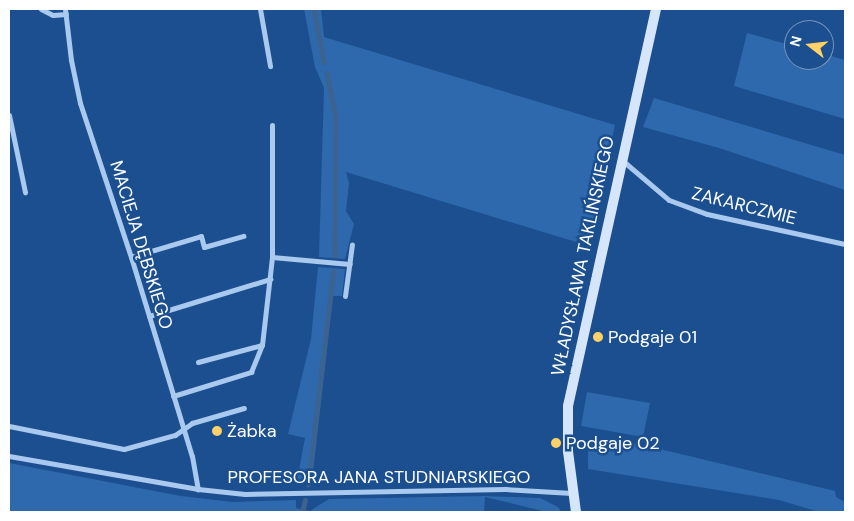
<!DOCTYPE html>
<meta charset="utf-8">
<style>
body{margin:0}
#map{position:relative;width:854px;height:521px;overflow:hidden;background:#1b4f8f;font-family:"DM Sans",sans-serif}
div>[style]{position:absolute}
.green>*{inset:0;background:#2e69ad}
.stream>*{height:4.5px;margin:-2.25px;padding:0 2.25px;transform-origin:2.25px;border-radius:2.25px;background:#3c6290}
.street>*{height:5px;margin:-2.5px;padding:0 2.5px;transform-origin:2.5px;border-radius:2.5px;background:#a9c9ee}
.secondary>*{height:10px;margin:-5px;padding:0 5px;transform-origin:5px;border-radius:5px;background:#d6e6fa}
.dots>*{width:14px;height:14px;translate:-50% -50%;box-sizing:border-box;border:2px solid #1b4f8f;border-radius:50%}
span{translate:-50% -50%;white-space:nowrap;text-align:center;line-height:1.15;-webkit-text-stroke:5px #1b4f8f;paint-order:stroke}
.street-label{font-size:18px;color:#fff}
.poi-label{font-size:18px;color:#fff}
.left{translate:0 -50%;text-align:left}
.frame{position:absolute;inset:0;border:10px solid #fff;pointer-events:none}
.north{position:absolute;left:784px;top:20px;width:50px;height:50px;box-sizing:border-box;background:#1b4f8f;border:1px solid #7695bc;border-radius:50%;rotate:286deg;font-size:14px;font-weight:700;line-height:20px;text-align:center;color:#fff}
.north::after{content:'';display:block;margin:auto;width:18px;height:22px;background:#ffd166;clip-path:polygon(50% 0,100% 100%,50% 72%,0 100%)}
</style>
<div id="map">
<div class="green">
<i style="clip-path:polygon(304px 9px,321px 9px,324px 37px,615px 125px,589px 246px,346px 172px,349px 183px,346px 211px,354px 224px,345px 259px,319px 257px,324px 88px,315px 67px)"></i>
<i style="clip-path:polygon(747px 33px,794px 46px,794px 60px,824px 60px,824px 54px,845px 60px,845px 119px,734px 86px)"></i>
<i style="clip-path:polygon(654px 98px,845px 155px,845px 190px,719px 148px,643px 127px)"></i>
<i style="clip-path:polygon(318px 267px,345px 269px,342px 296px,333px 296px,312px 481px,297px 481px,305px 438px,288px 434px,311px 339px)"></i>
<i style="clip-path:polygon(587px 392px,650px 403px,643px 437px,581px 426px)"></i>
<i style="clip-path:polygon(588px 438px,643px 445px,835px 491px,836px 497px,845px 502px,845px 512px,819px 512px,779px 500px,588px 469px)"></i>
<i style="clip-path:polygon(9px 463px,181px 496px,233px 502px,296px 500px,296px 508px,310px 511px,329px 499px,484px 496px,540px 498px,558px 507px,561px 512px,547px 512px,485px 497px,484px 512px,9px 512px)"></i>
</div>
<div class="stream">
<i style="left:314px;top:9px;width:54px;rotate:79.3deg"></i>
<i style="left:327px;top:73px;width:45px;rotate:78.4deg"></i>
<i style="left:336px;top:117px;width:138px;rotate:90.4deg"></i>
<i style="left:308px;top:485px;width:215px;rotate:-83.3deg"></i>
<i style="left:302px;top:512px;width:12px;rotate:-76deg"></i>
</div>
<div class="street">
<i style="left:41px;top:9px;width:13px;rotate:27deg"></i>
<i style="left:53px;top:15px;width:13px;rotate:-4deg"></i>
<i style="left:65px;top:9px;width:51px;rotate:83.3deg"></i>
<i style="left:71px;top:60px;width:44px;rotate:78.2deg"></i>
<i style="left:80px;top:103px;width:162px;rotate:71.7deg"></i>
<i style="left:131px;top:257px;width:208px;rotate:73deg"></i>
<i style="left:192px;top:456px;width:34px;rotate:80deg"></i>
<i style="left:260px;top:9px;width:58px;rotate:80deg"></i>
<i style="left:9px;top:115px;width:79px;rotate:78.3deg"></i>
<i style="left:623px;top:161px;width:60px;rotate:40.3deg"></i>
<i style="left:669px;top:200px;width:40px;rotate:20.2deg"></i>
<i style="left:707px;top:214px;width:141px;rotate:12.3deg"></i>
<i style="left:131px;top:257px;width:73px;rotate:-16.7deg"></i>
<i style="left:201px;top:236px;width:11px;rotate:75deg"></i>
<i style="left:204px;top:247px;width:41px;rotate:-15.8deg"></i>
<i style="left:272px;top:257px;width:78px;rotate:5.1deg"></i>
<i style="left:345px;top:296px;width:52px;rotate:-82.3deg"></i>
<i style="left:149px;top:316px;width:127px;rotate:-17deg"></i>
<i style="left:198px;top:362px;width:66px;rotate:-14.9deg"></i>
<i style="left:173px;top:396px;width:82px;rotate:-17.1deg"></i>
<i style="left:251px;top:372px;width:29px;rotate:-68deg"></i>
<i style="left:262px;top:345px;width:89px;rotate:-83.5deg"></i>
<i style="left:272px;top:257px;width:132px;rotate:-90deg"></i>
<i style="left:9px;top:426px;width:117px;rotate:11.3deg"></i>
<i style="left:124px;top:449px;width:53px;rotate:-15.4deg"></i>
<i style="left:175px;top:435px;width:21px;rotate:-35deg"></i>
<i style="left:192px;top:423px;width:54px;rotate:-16.1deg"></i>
<i style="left:9px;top:456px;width:192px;rotate:9.9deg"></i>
<i style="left:198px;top:489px;width:47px;rotate:6.1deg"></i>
<i style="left:245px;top:494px;width:260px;rotate:-1.1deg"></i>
<i style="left:505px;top:489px;width:67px;rotate:3.4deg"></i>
</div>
<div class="secondary">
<i style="left:576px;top:512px;width:62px;rotate:-97.5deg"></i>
<i style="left:568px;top:451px;width:45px;rotate:-90deg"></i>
<i style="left:568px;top:406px;width:407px;rotate:-77.5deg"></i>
</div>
<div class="dots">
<i style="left:598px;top:337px;background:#ffd166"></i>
<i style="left:217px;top:431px;background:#ffd166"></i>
<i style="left:556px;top:443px;background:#ffd166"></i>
</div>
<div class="street-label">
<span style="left:744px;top:206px;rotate:14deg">ZAKARCZMIE</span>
<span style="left:141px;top:245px;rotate:73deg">MACIEJA DĘBSKIEGO</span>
<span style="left:583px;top:256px;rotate:-78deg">WŁADYSŁAWA TAKLIŃSKIEGO</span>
<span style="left:379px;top:477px">PROFESORA JANA STUDNIARSKIEGO</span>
</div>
<div class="poi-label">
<span class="left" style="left:608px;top:337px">Podgaje 01</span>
<span class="left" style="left:227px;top:431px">Żabka</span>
<span class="left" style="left:566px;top:443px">Podgaje 02</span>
</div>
<div class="frame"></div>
<div class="north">N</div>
</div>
